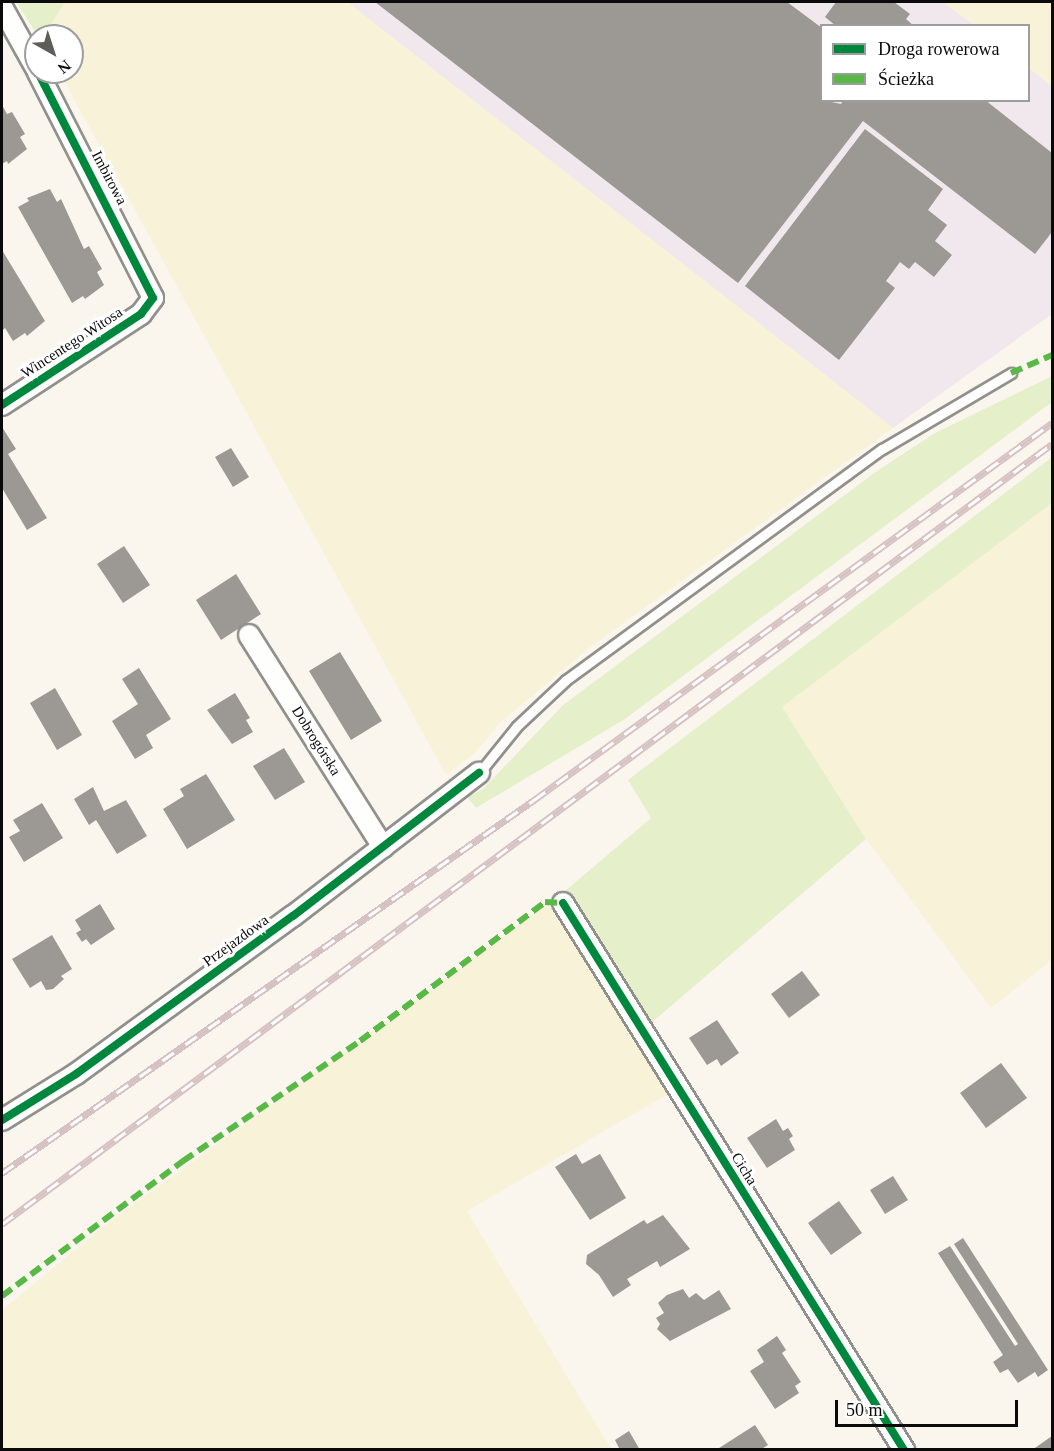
<!DOCTYPE html>
<meta charset="utf-8">
<style>
body{margin:0}
#map{position:relative;width:1054px;height:1451px;overflow:hidden;background:#faf6ed;font-family:Georgia,serif}
div>[style]{position:absolute}
.industrial>*{inset:0;background:#f0e8ec}
.farmland>*{inset:0;background:#f8f2d8}
.green>*{inset:0;background:#e5f0cb}
.building>*{inset:0;background:#9c9894}
.roads{filter:drop-shadow(2px 0 #92908c) drop-shadow(-2px 0 #92908c) drop-shadow(0 2px #92908c) drop-shadow(0 -2px #92908c)}
.service>*{height:9px;margin:-4.5px;padding:0 4.5px;transform-origin:4.5px;border-radius:4.5px;background:#fefefc}
.minor>*{height:20px;margin:-10px;padding:0 10px;transform-origin:10px;border-radius:10px;background:#fefefc}
.rail>*{height:7px;margin-top:-3.5px;transform-origin:0;background:repeating-linear-gradient(90deg,#fff 0 14px,#d7c2c3 0 28px);box-sizing:border-box;border-block:2px solid #d7c2c3}
.quiet>*{height:6px;margin-top:-3px;transform-origin:0;background:repeating-linear-gradient(90deg,#58b947 0 12px,transparent 0 18px)}
.cycleway>*{height:8px;margin:-4px;padding:0 4px;transform-origin:4px;border-radius:4px;background:#00873e}
span{translate:-50% -50%;white-space:nowrap;text-align:center;line-height:1.15;-webkit-text-stroke:6px #fff;paint-order:stroke}
.street-label{font-size:15px;color:#0a0a0a}
.frame{position:absolute;inset:0;border:3px solid #0a0a0a;pointer-events:none}
.legend{position:absolute;left:820px;top:24px;width:210px;height:78px;box-sizing:border-box;background:#fff;border:2px solid #9d9d9d;margin:0;padding:8px 10px;list-style:none;font-size:18px;color:#0a0a0a}
.legend li{display:flex;align-items:center;gap:12px;height:30px}
.legend b{width:30px;border:2px solid #9d9d9d}
.north{position:absolute;left:24px;top:24px;width:60px;height:60px;box-sizing:border-box;background:#fff;border:2px solid #9d9d9d;border-radius:50%;rotate:141deg;font-size:16px;font-weight:700;line-height:24px;text-align:center;color:#0a0a0a}
.north::after{content:'';display:block;margin:auto;width:21px;height:27px;background:#5e5d59;clip-path:polygon(50% 0,100% 100%,50% 72%,0 100%)}
.scale{position:absolute;left:835px;top:1400px;width:183px;height:27px;box-sizing:border-box;border:3px solid #0a0a0a;border-top:0;padding-left:8px;font-size:18px;line-height:21px;white-space:nowrap;color:#0a0a0a;-webkit-text-stroke:4px #fff;paint-order:stroke}
</style>
<div id="map">
<div class="industrial">
<i style="clip-path:polygon(347px 2px,943px 2px,974px 25px,822px 26px,822px 100px,1028px 100px,1029px 68px,1052px 86px,1052px 314px,893px 428px)"></i>
</div>
<div class="farmland">
<i style="clip-path:polygon(65px 2px,347px 2px,893px 428px,589px 648px,500px 723px,474px 754px,446px 775px,59px 72px,72px 72px,72px 36px,44px 36px)"></i>
<i style="clip-path:polygon(943px 2px,1052px 2px,1052px 86px,1029px 68px,1028px 26px,974px 25px)"></i>
<i style="clip-path:polygon(1052px 503px,1052px 960px,991px 1008px,866px 839px,781px 707px)"></i>
<i style="clip-path:polygon(552px 901px,668px 1094px,467px 1211px,611px 1449px,2px 1450px,2px 1310px,108px 1223px)"></i>
</div>
<div class="green">
<i style="clip-path:polygon(16px 2px,65px 2px,44px 36px,38px 36px)"></i>
<i style="clip-path:polygon(1052px 376px,1052px 402px,625px 719px,476px 808px,467px 797px,483px 789px,563px 705px,877px 471px,935px 433px)"></i>
<i style="clip-path:polygon(1052px 457px,1052px 503px,782px 707px,866px 839px,650px 1024px,565px 891px,651px 818px,628px 780px)"></i>
</div>
<div class="building">
<i style="clip-path:polygon(375px 2px,787px 2px,822px 28px,822px 100px,841px 104px,843px 100px,985px 100px,1052px 153px,1052px 232px,1035px 254px,863px 121px,738px 283px)"></i>
<i style="clip-path:polygon(836px 2px,894px 2px,910px 14px,906px 19px,914px 26px,836px 26px,825px 17px)"></i>
<i style="clip-path:polygon(2px 105px,7px 114px,12px 112px,25px 134px,20px 137px,27px 149px,8px 164px,7px 161px,2px 164px)"></i>
<i style="clip-path:polygon(865px 129px,943px 189px,928px 210px,947px 225px,935px 241px,952px 255px,934px 277px,915px 262px,909px 269px,900px 262px,886px 281px,895px 288px,839px 360px,745px 286px)"></i>
<i style="clip-path:polygon(50px 189px,57px 202px,61px 199px,84px 249px,89px 246px,102px 269px,97px 272px,104px 285px,85px 299px,83px 296px,72px 303px,18px 207px,29px 201px,27px 198px)"></i>
<i style="clip-path:polygon(2px 250px,45px 321px,27px 336px,25px 333px,13px 341px,5px 328px,2px 331px)"></i>
<i style="clip-path:polygon(2px 427px,16px 449px,8px 454px,47px 518px,27px 530px,2px 488px)"></i>
<i style="clip-path:polygon(231px 448px,249px 477px,233px 487px,215px 457px)"></i>
<i style="clip-path:polygon(124px 546px,150px 585px,123px 603px,97px 564px)"></i>
<i style="clip-path:polygon(236px 574px,261px 614px,221px 640px,196px 600px)"></i>
<i style="clip-path:polygon(340px 652px,382px 721px,351px 740px,309px 671px)"></i>
<i style="clip-path:polygon(139px 668px,171px 719px,146px 735px,153px 748px,135px 759px,112px 721px,138px 704px,122px 679px)"></i>
<i style="clip-path:polygon(55px 688px,82px 735px,57px 750px,30px 703px)"></i>
<i style="clip-path:polygon(235px 693px,250px 718px,246px 720px,253px 732px,232px 744px,207px 710px)"></i>
<i style="clip-path:polygon(284px 748px,305px 782px,275px 800px,253px 766px)"></i>
<i style="clip-path:polygon(206px 774px,235px 820px,187px 849px,163px 809px,184px 796px,180px 789px)"></i>
<i style="clip-path:polygon(93px 787px,104px 811px,126px 800px,147px 836px,117px 854px,96px 820px,89px 825px,74px 799px)"></i>
<i style="clip-path:polygon(42px 803px,63px 838px,24px 862px,9px 837px,20px 831px,13px 820px)"></i>
<i style="clip-path:polygon(100px 904px,115px 929px,91px 945px,86px 939px,82px 942px,76px 933px,81px 930px,75px 920px)"></i>
<i style="clip-path:polygon(52px 935px,72px 969px,61px 976px,64px 979px,53px 989px,46px 990px,41px 981px,30px 988px,12px 959px)"></i>
<i style="clip-path:polygon(802px 971px,820px 995px,789px 1018px,771px 994px)"></i>
<i style="clip-path:polygon(717px 1020px,739px 1053px,721px 1066px,717px 1059px,707px 1065px,689px 1038px)"></i>
<i style="clip-path:polygon(1001px 1063px,1027px 1098px,986px 1128px,960px 1093px)"></i>
<i style="clip-path:polygon(776px 1119px,783px 1131px,788px 1128px,793px 1136px,789px 1139px,795px 1150px,767px 1168px,747px 1138px)"></i>
<i style="clip-path:polygon(576px 1154px,582px 1164px,600px 1154px,626px 1198px,590px 1220px,555px 1167px)"></i>
<i style="clip-path:polygon(893px 1176px,908px 1200px,885px 1214px,870px 1190px)"></i>
<i style="clip-path:polygon(839px 1201px,862px 1233px,831px 1255px,808px 1223px)"></i>
<i style="clip-path:polygon(663px 1215px,690px 1249px,660px 1267px,657px 1261px,627px 1279px,631px 1285px,613px 1297px,599px 1275px,586px 1264px,587px 1255px,644px 1220px,647px 1224px)"></i>
<i style="clip-path:polygon(963px 1238px,1048px 1370px,1038px 1377px,1035px 1372px,1018px 1383px,1008px 1369px,1000px 1373px,993px 1362px,1003px 1355px,938px 1253px,950px 1246px,1015px 1346px,1018px 1344px,954px 1244px)"></i>
<i style="clip-path:polygon(683px 1289px,689px 1298px,696px 1293px,704px 1300px,719px 1290px,731px 1309px,670px 1341px,657px 1329px,660px 1324px,656px 1318px,664px 1313px,658px 1303px,667px 1295px)"></i>
<i style="clip-path:polygon(777px 1336px,786px 1350px,782px 1353px,801px 1382px,795px 1386px,799px 1393px,775px 1409px,750px 1371px,764px 1362px,757px 1350px)"></i>
<i style="clip-path:polygon(755px 1425px,768px 1445px,760px 1450px,716px 1450px)"></i>
<i style="clip-path:polygon(629px 1431px,640px 1450px,620px 1450px,615px 1440px)"></i>
<i style="clip-path:polygon(1052px 1436px,1052px 1450px,1032px 1450px)"></i>
</div>
<div class="roads">
<div class="service">
<i style="left:479px;top:773px;width:60px;rotate:-51deg"></i>
<i style="left:517px;top:726px;width:67px;rotate:-43.2deg"></i>
<i style="left:566px;top:680px;width:391px;rotate:-36.2deg"></i>
<i style="left:882px;top:449px;width:150px;rotate:-30.5deg"></i>
</div>
<div class="minor">
<i style="left:2px;top:7px;width:70px;rotate:60.9deg"></i>
<i style="left:2px;top:405px;width:166px;rotate:-33.2deg"></i>
<i style="left:141px;top:314px;width:20px;rotate:-53deg"></i>
<i style="left:153px;top:298px;width:254px;rotate:-117deg"></i>
<i style="left:249px;top:635px;width:251px;rotate:57.7deg"></i>
<i style="left:563px;top:903px;width:645px;rotate:58.06deg"></i>
<i style="left:2px;top:1120px;width:87px;rotate:-31.9deg"></i>
<i style="left:76px;top:1074px;width:268px;rotate:-36.1deg"></i>
<i style="left:293px;top:916px;width:235px;rotate:-37.6deg"></i>
</div>
</div>
<div class="rail">
<i style="left:2px;top:1173px;width:650px;rotate:-35.04deg"></i>
<i style="left:534px;top:800px;width:641px;rotate:-36.05deg"></i>
<i style="left:2px;top:1224px;width:1308px;rotate:-36.61deg"></i>
</div>
<div class="quiet">
<i style="left:1011px;top:373px;width:45px;rotate:-23.7deg"></i>
<i style="left:2px;top:1296px;width:226px;rotate:-36.7deg"></i>
<i style="left:183px;top:1161px;width:214px;rotate:-34.1deg"></i>
<i style="left:360px;top:1041px;width:231px;rotate:-36.9deg"></i>
<i style="left:545px;top:902px;width:18px;rotate:3deg"></i>
</div>
<div class="cycleway">
<i style="left:2px;top:405px;width:166px;rotate:-33.2deg"></i>
<i style="left:141px;top:314px;width:20px;rotate:-53deg"></i>
<i style="left:153px;top:298px;width:254px;rotate:-117deg"></i>
<i style="left:563px;top:903px;width:645px;rotate:58.06deg"></i>
<i style="left:2px;top:1120px;width:87px;rotate:-31.9deg"></i>
<i style="left:76px;top:1074px;width:268px;rotate:-36.1deg"></i>
<i style="left:293px;top:916px;width:235px;rotate:-37.6deg"></i>
</div>
<div class="street-label">
<span style="left:109px;top:178px;rotate:62deg">Imbirowa</span>
<span style="left:72px;top:343px;rotate:-33deg">Wincentego Witosa</span>
<span style="left:316px;top:741px;rotate:58deg">Dobrogórska</span>
<span style="left:236px;top:941px;rotate:-36deg">Przejazdowa</span>
<span style="left:744px;top:1169px;rotate:58deg">Cicha</span>
</div>
<div class="frame"></div>
<ul class="legend">
<li><b style="height:8px;background:#00873e"></b>Droga rowerowa</li>
<li><b style="height:8px;background:#58b947"></b>Ścieżka</li>
</ul>
<div class="north">N</div>
<div class="scale">50 m</div>
</div>
